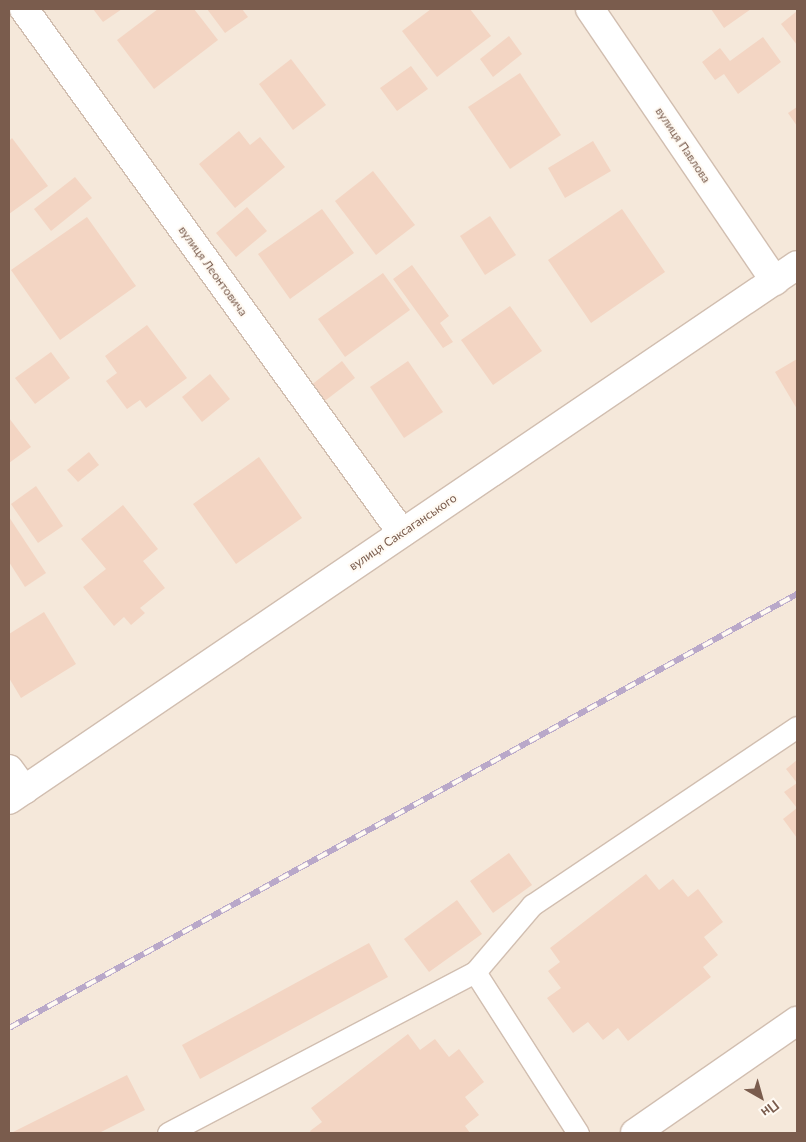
<!DOCTYPE html>
<meta charset="utf-8">
<style>
body{margin:0}
#map{position:relative;width:806px;height:1142px;overflow:hidden;background:#fdf6ec;font-family:Lato,sans-serif}
div>[style]{position:absolute}
.residential>*{inset:0;background:#f5e8da}
.building>*{inset:0;background:#f3d5c3}
.roads{filter:drop-shadow(1px 0 #d1beb0) drop-shadow(-1px 0 #d1beb0) drop-shadow(0 1px #d1beb0) drop-shadow(0 -1px #d1beb0)}
.lane>*{height:21px;margin:-10.5px;padding:0 10.5px;transform-origin:10.5px;border-radius:10.5px;background:#fff}
.street>*{height:28px;margin:-14px;padding:0 14px;transform-origin:14px;border-radius:14px;background:#fff}
.rail>*{height:5.5px;margin-top:-2.75px;transform-origin:0;background:repeating-linear-gradient(90deg,#fffaf3 0 11px,#b9a8c9 0 22px);box-sizing:border-box;border-block:1px solid #b9a8c9}
span{translate:-50% -50%;white-space:nowrap;text-align:center;line-height:1.15;-webkit-text-stroke:4px #fffaf3;paint-order:stroke}
.street-label{font-size:12px;color:#7a5c4d}
.frame{position:absolute;inset:0;border:10px solid #7a5c4d;pointer-events:none}
.north{position:absolute;left:736px;top:1072px;width:50px;height:50px;-webkit-text-stroke:4px #fffaf3;paint-order:stroke;rotate:142deg;font-size:14px;font-weight:700;line-height:20px;text-align:center;color:#7a5c4d}
.north::after{content:'';display:block;margin:auto;width:18px;height:22px;background:#7a5c4d;clip-path:polygon(50% 0,100% 100%,50% 72%,0 100%)}
</style>
<div id="map">
<div class="residential">
<i style="clip-path:polygon(9px 9px,797px 9px,797px 1133px,9px 1133px)"></i>
</div>
<div class="building">
<i style="clip-path:polygon(93px 9px,122px 9px,103px 22px)"></i>
<i style="clip-path:polygon(158px 9px,194px 9px,218px 40px,154px 89px,117px 40px)"></i>
<i style="clip-path:polygon(207px 9px,242px 9px,248px 17px,225px 33px)"></i>
<i style="clip-path:polygon(431px 9px,470px 9px,491px 36px,437px 77px,402px 31px)"></i>
<i style="clip-path:polygon(711px 9px,751px 9px,724px 28px)"></i>
<i style="clip-path:polygon(797px 11px,797px 45px,781px 24px)"></i>
<i style="clip-path:polygon(509px 36px,522px 54px,493px 77px,480px 59px)"></i>
<i style="clip-path:polygon(763px 37px,781px 62px,738px 94px,724px 74px,715px 80px,702px 62px,720px 48px,730px 61px)"></i>
<i style="clip-path:polygon(291px 59px,326px 105px,293px 130px,259px 84px)"></i>
<i style="clip-path:polygon(411px 66px,428px 89px,397px 111px,380px 88px)"></i>
<i style="clip-path:polygon(520px 73px,561px 135px,510px 169px,468px 107px)"></i>
<i style="clip-path:polygon(797px 107px,797px 126px,788px 113px)"></i>
<i style="clip-path:polygon(239px 131px,250px 145px,260px 137px,285px 167px,235px 208px,199px 164px)"></i>
<i style="clip-path:polygon(12px 138px,48px 186px,9px 214px,9px 141px)"></i>
<i style="clip-path:polygon(593px 141px,611px 171px,565px 198px,548px 168px)"></i>
<i style="clip-path:polygon(373px 171px,415px 225px,376px 255px,335px 201px)"></i>
<i style="clip-path:polygon(75px 177px,92px 198px,51px 231px,34px 209px)"></i>
<i style="clip-path:polygon(247px 207px,267px 231px,236px 257px,216px 233px)"></i>
<i style="clip-path:polygon(322px 209px,354px 253px,290px 299px,258px 254px)"></i>
<i style="clip-path:polygon(622px 209px,665px 272px,591px 323px,548px 260px)"></i>
<i style="clip-path:polygon(490px 216px,516px 255px,485px 275px,460px 236px)"></i>
<i style="clip-path:polygon(87px 217px,136px 286px,60px 340px,11px 270px)"></i>
<i style="clip-path:polygon(412px 265px,449px 316px,440px 323px,453px 342px,443px 348px,393px 279px)"></i>
<i style="clip-path:polygon(383px 273px,410px 310px,345px 357px,318px 319px)"></i>
<i style="clip-path:polygon(510px 306px,542px 351px,493px 385px,461px 340px)"></i>
<i style="clip-path:polygon(147px 325px,187px 378px,146px 408px,140px 400px,127px 409px,106px 381px,117px 373px,105px 356px)"></i>
<i style="clip-path:polygon(51px 352px,70px 378px,35px 404px,15px 378px)"></i>
<i style="clip-path:polygon(797px 359px,797px 409px,775px 372px)"></i>
<i style="clip-path:polygon(342px 361px,355px 378px,322px 403px,310px 386px)"></i>
<i style="clip-path:polygon(408px 361px,443px 412px,404px 438px,370px 387px)"></i>
<i style="clip-path:polygon(210px 374px,230px 399px,202px 422px,182px 397px)"></i>
<i style="clip-path:polygon(9px 418px,31px 447px,9px 463px)"></i>
<i style="clip-path:polygon(89px 452px,99px 465px,78px 482px,67px 470px)"></i>
<i style="clip-path:polygon(259px 457px,302px 518px,236px 564px,193px 504px)"></i>
<i style="clip-path:polygon(36px 486px,63px 526px,38px 543px,11px 504px)"></i>
<i style="clip-path:polygon(123px 505px,158px 549px,143px 561px,165px 588px,140px 608px,145px 613px,131px 625px,124px 617px,114px 626px,83px 587px,106px 569px,81px 539px)"></i>
<i style="clip-path:polygon(9px 517px,46px 573px,25px 587px,9px 562px)"></i>
<i style="clip-path:polygon(44px 612px,76px 664px,21px 698px,9px 678px,9px 634px)"></i>
<i style="clip-path:polygon(797px 760px,797px 808px,784px 792px,797px 783px,786px 769px)"></i>
<i style="clip-path:polygon(797px 808px,797px 838px,783px 819px)"></i>
<i style="clip-path:polygon(509px 853px,532px 885px,493px 913px,470px 881px)"></i>
<i style="clip-path:polygon(646px 874px,659px 890px,673px 879px,688px 897px,698px 889px,723px 922px,704px 937px,718px 955px,703px 967px,711px 977px,628px 1041px,618px 1028px,603px 1040px,588px 1022px,573px 1033px,547px 998px,561px 988px,548px 971px,560px 962px,550px 948px)"></i>
<i style="clip-path:polygon(457px 900px,482px 934px,429px 972px,404px 939px)"></i>
<i style="clip-path:polygon(369px 943px,388px 977px,200px 1079px,182px 1045px)"></i>
<i style="clip-path:polygon(408px 1034px,420px 1050px,435px 1039px,449px 1057px,459px 1049px,484px 1082px,465px 1097px,479px 1115px,465px 1126px,470px 1133px,311px 1133px,310px 1131px,322px 1122px,311px 1108px)"></i>
<i style="clip-path:polygon(127px 1075px,145px 1110px,99px 1133px,11px 1133px)"></i>
</div>
<div class="roads">
<div class="lane">
<i style="left:475px;top:972px;width:191px;rotate:57.4deg"></i>
<i style="left:168px;top:1133px;width:347px;rotate:-27.7deg"></i>
<i style="left:475px;top:972px;width:88px;rotate:-49.6deg"></i>
<i style="left:532px;top:905px;width:319px;rotate:-33.9deg"></i>
</div>
<div class="street">
<i style="left:24px;top:9px;width:646px;rotate:54.19deg"></i>
<i style="left:590px;top:9px;width:329px;rotate:55.8deg"></i>
<i style="left:9px;top:769px;width:26px;rotate:54deg"></i>
<i style="left:9px;top:800px;width:952px;rotate:-34.17deg"></i>
<i style="left:635px;top:1133px;width:197px;rotate:-34.7deg"></i>
</div>
</div>
<div class="rail">
<i style="left:9px;top:1028px;width:900px;rotate:-28.84deg"></i>
</div>
<div class="street-label">
<span style="left:683px;top:145px;rotate:56deg">вулиця Павлова</span>
<span style="left:213px;top:271px;rotate:54deg">вулиця Леонтовича</span>
<span style="left:403px;top:532px;rotate:-34deg">вулиця Саксаганського</span>
</div>
<div class="frame"></div>
<div class="north">Пн</div>
</div>
